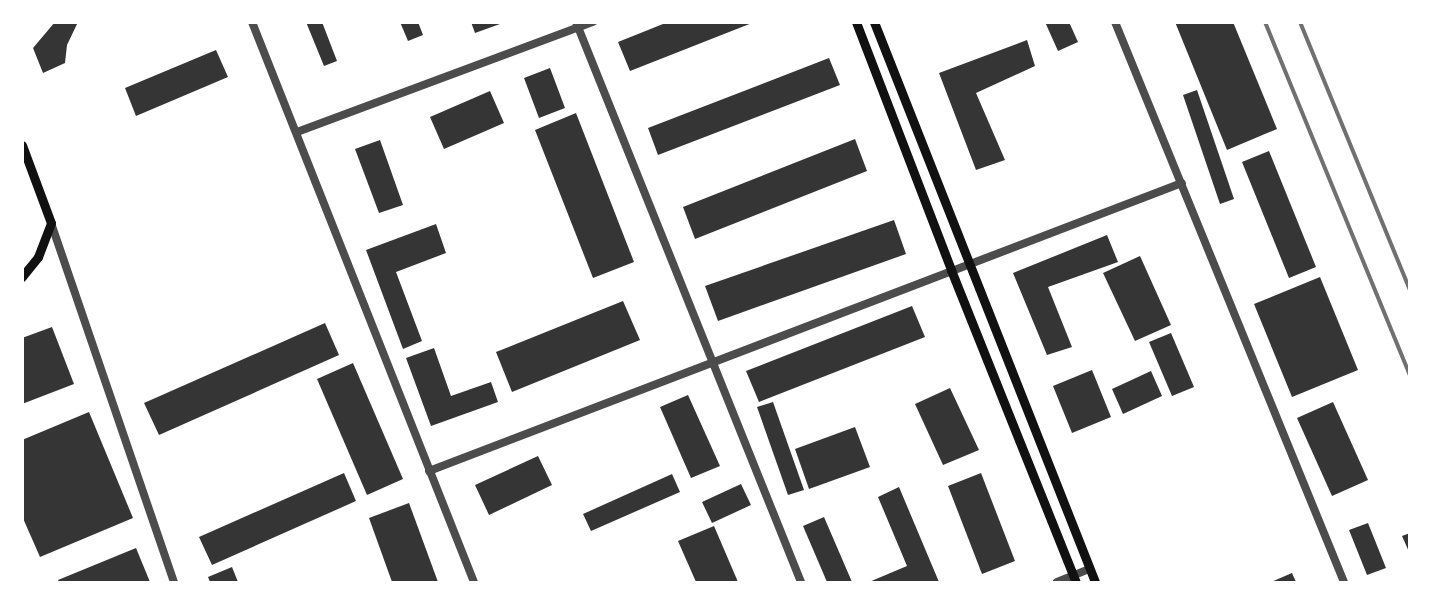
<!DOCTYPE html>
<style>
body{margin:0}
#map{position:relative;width:1432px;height:605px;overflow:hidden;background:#fff;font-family:Cabin,sans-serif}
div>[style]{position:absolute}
.building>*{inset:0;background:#353535}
.tertiary>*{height:8px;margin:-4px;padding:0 4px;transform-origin:4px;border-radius:4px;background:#4c4c4c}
.secondary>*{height:9px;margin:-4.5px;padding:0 4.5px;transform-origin:4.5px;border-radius:4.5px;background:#111}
.rail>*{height:4px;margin:-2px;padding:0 2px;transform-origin:2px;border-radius:2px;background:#707070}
span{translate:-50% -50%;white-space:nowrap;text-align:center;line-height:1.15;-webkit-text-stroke:5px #fff;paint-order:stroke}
.frame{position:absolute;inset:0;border:24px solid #fff;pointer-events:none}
</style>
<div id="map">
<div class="building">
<i style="clip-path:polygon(55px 22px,78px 22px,67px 45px,65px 63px,43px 73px,33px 48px)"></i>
<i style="clip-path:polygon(306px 22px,322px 22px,337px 61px,324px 66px)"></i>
<i style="clip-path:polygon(400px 22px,418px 22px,423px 35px,408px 41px)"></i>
<i style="clip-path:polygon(471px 22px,500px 22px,500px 24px,475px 33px)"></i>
<i style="clip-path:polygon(668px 22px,752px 22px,752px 23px,630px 71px,618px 42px)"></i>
<i style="clip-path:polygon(1045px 22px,1069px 22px,1078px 42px,1058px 51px)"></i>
<i style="clip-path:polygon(1175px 22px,1233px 22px,1277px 129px,1227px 150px)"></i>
<i style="clip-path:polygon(1027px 40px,1035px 66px,976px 93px,1005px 160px,976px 170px,939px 73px)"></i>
<i style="clip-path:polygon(216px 50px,228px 77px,136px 116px,125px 88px)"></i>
<i style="clip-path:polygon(829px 58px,840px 85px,658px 155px,648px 128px)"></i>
<i style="clip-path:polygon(550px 68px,565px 108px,539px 118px,524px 78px)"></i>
<i style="clip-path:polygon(1197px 90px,1234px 199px,1220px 204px,1183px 95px)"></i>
<i style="clip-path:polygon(490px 91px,504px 123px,444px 149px,430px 117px)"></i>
<i style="clip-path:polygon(576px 113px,634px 262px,593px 278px,535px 130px)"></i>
<i style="clip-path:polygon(855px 139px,867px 171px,695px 239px,683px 207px)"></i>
<i style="clip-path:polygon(380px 140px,403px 205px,379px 213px,355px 149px)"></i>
<i style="clip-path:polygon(1269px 151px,1316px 267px,1289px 278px,1242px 162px)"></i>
<i style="clip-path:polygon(894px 220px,906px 254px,718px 321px,705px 286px)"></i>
<i style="clip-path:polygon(436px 224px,446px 253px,396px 272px,422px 341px,403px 349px,366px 250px)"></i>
<i style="clip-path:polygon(1107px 235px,1118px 262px,1048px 287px,1072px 347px,1047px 355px,1013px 273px)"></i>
<i style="clip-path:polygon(1140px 256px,1171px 325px,1135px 341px,1103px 273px)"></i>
<i style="clip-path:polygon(1320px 277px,1358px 370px,1292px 397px,1254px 304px)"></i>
<i style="clip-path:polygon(623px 301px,640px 340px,512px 392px,496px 352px)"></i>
<i style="clip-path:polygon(912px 306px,925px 337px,759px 402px,746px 371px)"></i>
<i style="clip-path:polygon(325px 323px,339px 355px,159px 435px,144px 403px)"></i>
<i style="clip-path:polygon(52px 327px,74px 384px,22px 404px,22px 338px)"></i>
<i style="clip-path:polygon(1171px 333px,1194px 387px,1172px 396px,1149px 342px)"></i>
<i style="clip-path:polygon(434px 348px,451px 396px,491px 382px,498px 402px,431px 426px,406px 358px)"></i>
<i style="clip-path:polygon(353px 363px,403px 479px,367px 495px,317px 379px)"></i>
<i style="clip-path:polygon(1092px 370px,1111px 417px,1072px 433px,1053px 386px)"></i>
<i style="clip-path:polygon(1151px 371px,1162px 396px,1123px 414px,1112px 389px)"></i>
<i style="clip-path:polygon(950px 388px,979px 450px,943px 465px,915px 404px)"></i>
<i style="clip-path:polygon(688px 395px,720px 466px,691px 478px,660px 407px)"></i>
<i style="clip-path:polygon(773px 402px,804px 490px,788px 495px,757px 407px)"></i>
<i style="clip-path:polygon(1333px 402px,1368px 480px,1332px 496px,1297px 418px)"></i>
<i style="clip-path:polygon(89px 412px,133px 518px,40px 557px,22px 516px,22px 440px)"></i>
<i style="clip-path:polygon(855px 427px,870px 467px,809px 489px,795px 449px)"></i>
<i style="clip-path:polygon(538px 456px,552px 485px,489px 515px,475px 485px)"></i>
<i style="clip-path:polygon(344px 473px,356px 501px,212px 565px,199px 537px)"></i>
<i style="clip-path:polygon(981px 473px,1015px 561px,982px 574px,948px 486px)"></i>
<i style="clip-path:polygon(672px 474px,680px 492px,591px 531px,583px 514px)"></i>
<i style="clip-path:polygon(741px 484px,751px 505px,712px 523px,702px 502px)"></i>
<i style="clip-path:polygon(899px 487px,939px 582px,869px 582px,907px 566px,878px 497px)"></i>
<i style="clip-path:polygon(409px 503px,438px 582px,392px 582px,369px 518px)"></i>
<i style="clip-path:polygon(824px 517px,852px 582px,827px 582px,803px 526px)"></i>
<i style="clip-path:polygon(1368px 523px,1386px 568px,1367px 575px,1349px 530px)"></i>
<i style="clip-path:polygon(714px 526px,738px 582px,696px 582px,678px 541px)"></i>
<i style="clip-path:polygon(1410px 533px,1410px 554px,1402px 536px)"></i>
<i style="clip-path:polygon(136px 548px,150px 582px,59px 582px,58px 580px)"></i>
<i style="clip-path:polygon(232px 567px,238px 582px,210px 582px,208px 577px)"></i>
<i style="clip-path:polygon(1292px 573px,1296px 582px,1271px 582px)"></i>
</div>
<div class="tertiary">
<i style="left:252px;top:22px;width:602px;rotate:68.38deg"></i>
<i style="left:576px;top:22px;width:604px;rotate:68.11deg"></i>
<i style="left:1115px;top:22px;width:605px;rotate:67.76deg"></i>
<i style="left:297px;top:132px;width:316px;rotate:-20.4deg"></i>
<i style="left:51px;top:223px;width:379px;rotate:71.1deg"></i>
<i style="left:429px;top:471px;width:806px;rotate:-20.93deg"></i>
<i style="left:1057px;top:582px;width:35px;rotate:-22deg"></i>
</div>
<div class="secondary">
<i style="left:856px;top:22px;width:266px;rotate:69deg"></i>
<i style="left:951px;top:270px;width:336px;rotate:68.2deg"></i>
<i style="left:874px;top:22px;width:602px;rotate:68.46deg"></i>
<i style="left:22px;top:145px;width:83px;rotate:69.6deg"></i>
<i style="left:51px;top:223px;width:36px;rotate:111deg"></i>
<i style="left:38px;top:257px;width:26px;rotate:129deg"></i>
</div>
<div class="rail">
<i style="left:1265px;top:22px;width:383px;rotate:67.7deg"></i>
<i style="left:1300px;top:22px;width:290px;rotate:67.7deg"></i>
</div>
<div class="frame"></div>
</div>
